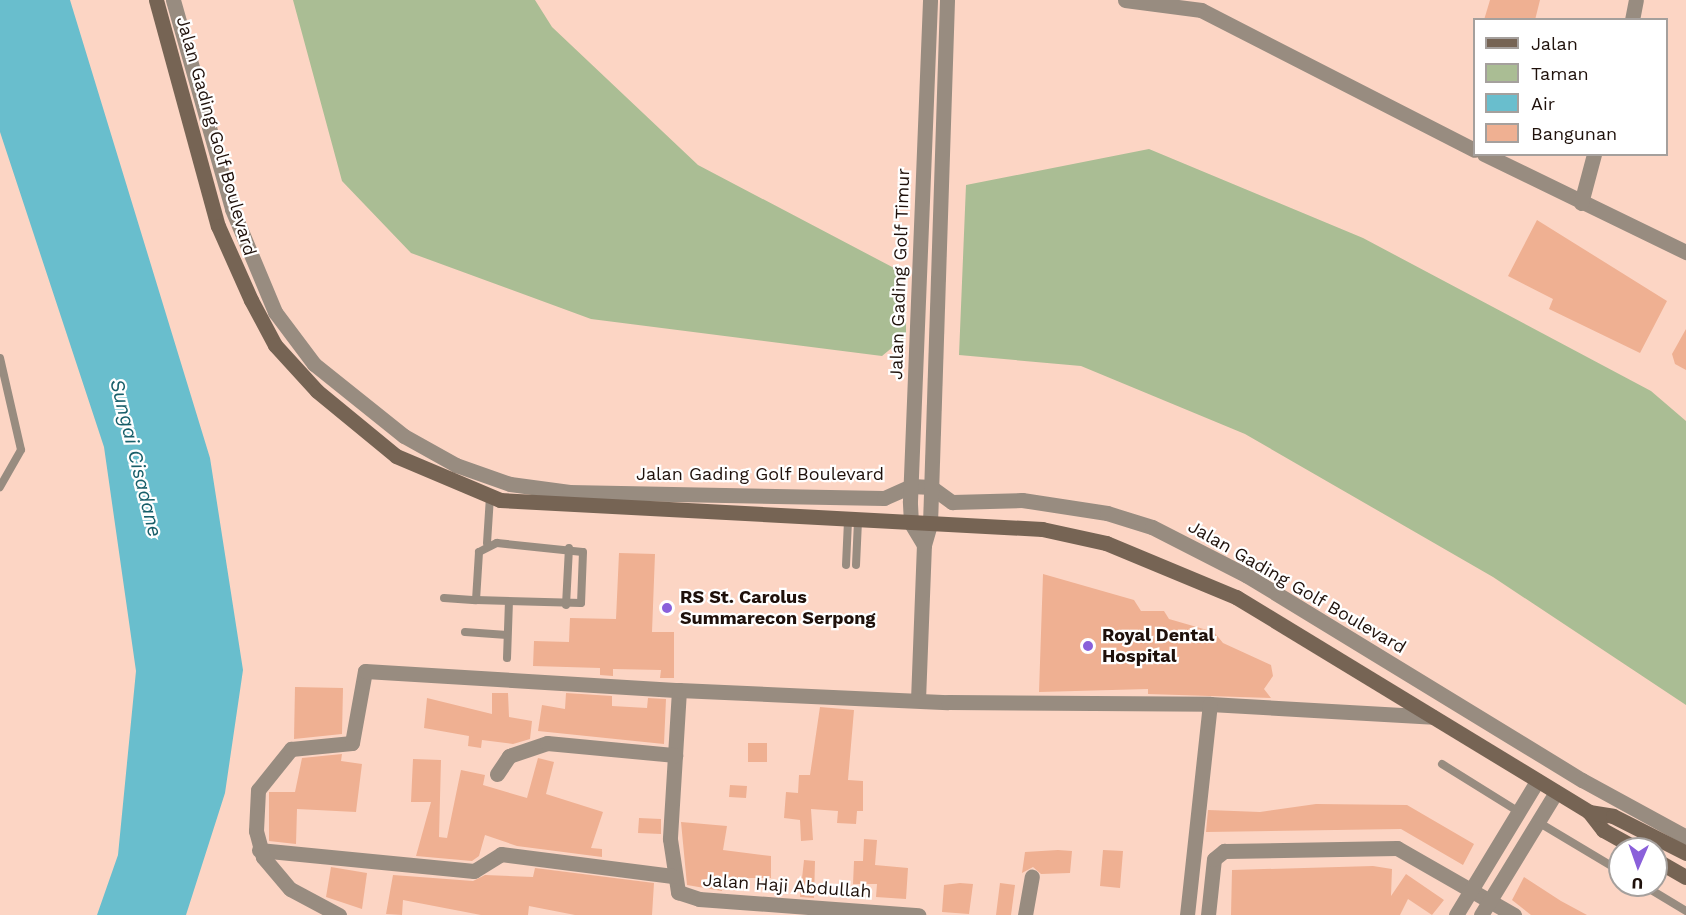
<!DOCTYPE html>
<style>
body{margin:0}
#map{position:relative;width:1686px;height:915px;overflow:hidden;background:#fcd5c4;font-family:"Work Sans",sans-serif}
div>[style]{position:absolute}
.green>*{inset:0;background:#aabd94}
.water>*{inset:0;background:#69becd}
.building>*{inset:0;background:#efb092}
.lane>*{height:8px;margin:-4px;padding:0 4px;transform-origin:4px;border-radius:4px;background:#988c80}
.street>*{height:15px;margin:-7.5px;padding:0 7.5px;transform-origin:7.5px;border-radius:7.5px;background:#988c80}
.secondary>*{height:15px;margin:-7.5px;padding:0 7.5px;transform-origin:7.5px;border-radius:7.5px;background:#766454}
.dots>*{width:16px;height:16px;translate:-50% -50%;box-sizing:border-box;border:3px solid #fff;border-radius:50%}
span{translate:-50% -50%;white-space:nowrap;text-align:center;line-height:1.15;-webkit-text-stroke:4.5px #fff;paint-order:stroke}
.street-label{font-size:18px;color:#1f110b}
.poi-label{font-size:18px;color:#1f110b;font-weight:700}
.left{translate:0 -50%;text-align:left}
.water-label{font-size:20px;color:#175e69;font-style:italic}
.legend{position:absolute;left:1473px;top:18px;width:195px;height:138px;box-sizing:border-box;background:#fff;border:2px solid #a5a09d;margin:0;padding:8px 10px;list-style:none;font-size:18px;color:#1f110b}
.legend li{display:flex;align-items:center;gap:12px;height:30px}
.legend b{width:30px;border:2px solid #a5a09d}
.north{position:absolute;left:1608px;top:837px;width:60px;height:60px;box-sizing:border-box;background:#fff;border:2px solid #a5a09d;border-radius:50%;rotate:182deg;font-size:16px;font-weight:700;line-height:24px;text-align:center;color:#1f110b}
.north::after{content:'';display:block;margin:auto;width:21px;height:27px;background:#8a60da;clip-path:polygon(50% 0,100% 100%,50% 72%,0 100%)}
</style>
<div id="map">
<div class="green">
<i style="clip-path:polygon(293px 0,535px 0,552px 27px,698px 165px,896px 269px,906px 303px,906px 336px,882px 356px,591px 319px,411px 253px,342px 181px)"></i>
<i style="clip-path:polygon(1149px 149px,1363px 238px,1651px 391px,1686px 421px,1686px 705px,1493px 577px,1245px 434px,1081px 366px,959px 355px,966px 185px)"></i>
</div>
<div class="water">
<i style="clip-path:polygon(0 0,70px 0,210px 458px,243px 670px,225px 793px,186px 915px,97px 915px,118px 855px,136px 671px,104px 447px,0 132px)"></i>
</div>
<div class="building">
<i style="clip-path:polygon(1490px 0,1540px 0,1535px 20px,1484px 20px)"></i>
<i style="clip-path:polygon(1537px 220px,1667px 301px,1640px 353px,1549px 309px,1553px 299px,1508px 276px)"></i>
<i style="clip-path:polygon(1686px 329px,1686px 370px,1675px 364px,1672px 354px)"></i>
<i style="clip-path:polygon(619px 553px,655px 554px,652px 632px,674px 632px,674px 678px,660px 678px,661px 670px,613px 669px,613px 676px,600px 675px,600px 668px,533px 666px,534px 641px,569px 642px,570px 618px,616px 619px)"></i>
<i style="clip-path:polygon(1043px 574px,1134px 600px,1141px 611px,1164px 611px,1169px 619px,1214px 632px,1223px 643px,1271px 665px,1273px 676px,1264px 689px,1271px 698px,1148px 694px,1148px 689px,1039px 692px)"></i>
<i style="clip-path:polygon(295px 687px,343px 688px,342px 734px,294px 739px)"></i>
<i style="clip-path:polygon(492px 693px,508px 693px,509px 717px,532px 721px,530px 739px,513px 744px,482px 740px,481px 748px,468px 746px,469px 736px,424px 728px,427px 698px,492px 714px)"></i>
<i style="clip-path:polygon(566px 693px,612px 696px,612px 706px,647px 708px,648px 698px,666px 699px,664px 744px,538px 731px,542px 705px,565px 709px)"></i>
<i style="clip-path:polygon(820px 707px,854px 710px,848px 780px,863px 781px,863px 811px,857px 811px,856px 824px,837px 823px,838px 811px,811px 809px,813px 840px,801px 841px,800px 820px,784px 818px,786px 792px,798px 793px,799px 775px,810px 775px)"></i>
<i style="clip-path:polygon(748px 743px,767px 743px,767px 762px,748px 762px)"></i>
<i style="clip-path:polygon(342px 754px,341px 761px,362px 764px,356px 812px,297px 809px,296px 844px,269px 841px,269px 792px,295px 792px,302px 758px)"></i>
<i style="clip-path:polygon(538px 758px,554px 762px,546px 794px,603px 812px,591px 848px,602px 849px,602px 857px,517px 846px,485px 835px,479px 856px,472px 861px,416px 856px,431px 802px,411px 802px,413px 759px,441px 760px,439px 837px,447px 838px,461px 770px,485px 775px,483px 785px,527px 798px)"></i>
<i style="clip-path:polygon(730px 785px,747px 786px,746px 798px,729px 797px)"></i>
<i style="clip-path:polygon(1316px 804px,1407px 805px,1474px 844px,1463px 865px,1401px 829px,1206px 832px,1208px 810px,1260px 812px)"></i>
<i style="clip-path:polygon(639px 818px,661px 819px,661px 834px,638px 833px)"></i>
<i style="clip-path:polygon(681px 822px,727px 826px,723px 850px,771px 856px,771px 878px,723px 878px,722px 891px,687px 885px)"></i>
<i style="clip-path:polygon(864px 839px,877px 840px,875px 865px,908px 868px,906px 899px,876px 897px,877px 884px,853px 884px,854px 861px,863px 861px)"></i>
<i style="clip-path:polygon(1058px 850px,1072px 851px,1070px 873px,1041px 874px,1033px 867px,1022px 873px,1025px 852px)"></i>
<i style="clip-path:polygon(1103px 850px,1123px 851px,1120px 888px,1100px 886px)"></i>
<i style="clip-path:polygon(804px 860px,815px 861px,814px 898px,800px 897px)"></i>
<i style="clip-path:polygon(1373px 866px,1392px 869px,1391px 896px,1406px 874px,1444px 900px,1432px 915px,1408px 899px,1400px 915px,1231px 915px,1232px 870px)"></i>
<i style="clip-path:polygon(331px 867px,367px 873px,362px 909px,326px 897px)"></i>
<i style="clip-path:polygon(535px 868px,654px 883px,652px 915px,575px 915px,529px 906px,528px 915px,481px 915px,403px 900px,402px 915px,386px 914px,393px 875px,473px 881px,485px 875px,533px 877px)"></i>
<i style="clip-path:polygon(1524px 877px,1561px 901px,1587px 915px,1531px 915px,1512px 900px)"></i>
<i style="clip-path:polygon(960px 883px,973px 884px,969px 914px,942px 912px,944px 885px)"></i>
<i style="clip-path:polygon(1000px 883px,1015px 885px,1011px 915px,996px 915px)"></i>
</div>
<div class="lane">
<i style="left:0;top:358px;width:94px;rotate:77.1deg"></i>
<i style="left:21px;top:450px;width:43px;rotate:119.6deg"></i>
<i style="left:487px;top:543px;width:46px;rotate:-86.3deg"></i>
<i style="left:497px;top:543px;width:86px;rotate:6deg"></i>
<i style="left:583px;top:552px;width:51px;rotate:92.2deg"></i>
<i style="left:581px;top:603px;width:105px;rotate:-178.4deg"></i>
<i style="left:476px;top:600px;width:48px;rotate:-86.4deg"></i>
<i style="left:479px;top:552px;width:20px;rotate:-27deg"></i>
<i style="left:846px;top:565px;width:44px;rotate:-87.4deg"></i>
<i style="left:856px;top:565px;width:44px;rotate:-87.4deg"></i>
<i style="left:444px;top:598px;width:32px;rotate:4deg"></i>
<i style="left:566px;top:605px;width:57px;rotate:-87deg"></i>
<i style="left:465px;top:632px;width:42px;rotate:4.1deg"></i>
<i style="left:507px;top:658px;width:56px;rotate:-88deg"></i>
<i style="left:1442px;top:764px;width:91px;rotate:31.9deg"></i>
<i style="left:1538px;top:822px;width:96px;rotate:30.9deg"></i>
<i style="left:1643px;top:885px;width:50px;rotate:31.2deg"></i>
</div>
<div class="street">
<i style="left:173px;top:0;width:217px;rotate:74.2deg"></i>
<i style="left:232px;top:209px;width:112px;rotate:67.3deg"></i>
<i style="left:275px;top:312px;width:65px;rotate:53.1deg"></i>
<i style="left:314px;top:364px;width:115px;rotate:38.7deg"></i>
<i style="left:404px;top:436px;width:60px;rotate:29.1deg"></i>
<i style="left:456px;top:465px;width:57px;rotate:19.4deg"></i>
<i style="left:510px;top:484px;width:60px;rotate:7.7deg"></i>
<i style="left:569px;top:492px;width:315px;rotate:1.1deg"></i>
<i style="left:884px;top:498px;width:30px;rotate:-24deg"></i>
<i style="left:911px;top:486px;width:20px;rotate:3deg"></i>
<i style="left:931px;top:487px;width:26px;rotate:36deg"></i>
<i style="left:952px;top:502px;width:70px;rotate:-1.6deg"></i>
<i style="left:1022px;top:500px;width:86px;rotate:8.7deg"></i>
<i style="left:1107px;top:513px;width:47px;rotate:17.3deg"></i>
<i style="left:1152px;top:527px;width:106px;rotate:27.1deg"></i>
<i style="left:1246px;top:575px;width:394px;rotate:31.4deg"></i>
<i style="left:1582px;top:780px;width:119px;rotate:28.7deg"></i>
<i style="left:1125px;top:0;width:77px;rotate:7.5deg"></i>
<i style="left:1201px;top:10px;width:307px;rotate:27.1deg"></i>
<i style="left:1632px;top:20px;width:20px;rotate:-79deg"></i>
<i style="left:1484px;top:154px;width:225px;rotate:25.9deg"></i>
<i style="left:1581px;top:203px;width:51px;rotate:-75.1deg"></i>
<i style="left:924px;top:545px;width:26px;rotate:-121deg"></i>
<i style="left:911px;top:523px;width:22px;rotate:-93deg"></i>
<i style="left:910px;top:501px;width:501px;rotate:-87.71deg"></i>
<i style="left:679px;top:690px;width:149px;rotate:93.5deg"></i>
<i style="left:670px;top:839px;width:54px;rotate:81.4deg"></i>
<i style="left:678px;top:892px;width:22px;rotate:18deg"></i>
<i style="left:699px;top:899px;width:220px;rotate:4.2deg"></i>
<i style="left:918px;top:700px;width:155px;rotate:-87.8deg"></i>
<i style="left:924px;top:545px;width:22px;rotate:-74deg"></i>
<i style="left:930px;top:524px;width:524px;rotate:-88.14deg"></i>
<i style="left:497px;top:774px;width:22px;rotate:-56deg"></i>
<i style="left:509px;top:756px;width:40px;rotate:-18.9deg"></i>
<i style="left:547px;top:743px;width:129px;rotate:5.4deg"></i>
<i style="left:259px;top:850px;width:216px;rotate:5.6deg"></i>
<i style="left:474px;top:871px;width:32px;rotate:-32deg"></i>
<i style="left:501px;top:854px;width:173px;rotate:7.3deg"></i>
<i style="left:339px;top:915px;width:55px;rotate:-152deg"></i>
<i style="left:290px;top:889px;width:42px;rotate:-130.2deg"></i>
<i style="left:263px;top:857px;width:27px;rotate:-105deg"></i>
<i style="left:256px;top:831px;width:41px;rotate:-87.2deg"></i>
<i style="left:258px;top:790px;width:53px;rotate:-51.2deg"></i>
<i style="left:291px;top:749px;width:61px;rotate:-5.6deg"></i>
<i style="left:352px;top:743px;width:73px;rotate:-79.8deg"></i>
<i style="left:365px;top:671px;width:315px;rotate:3.5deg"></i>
<i style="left:679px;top:690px;width:269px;rotate:2.6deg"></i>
<i style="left:948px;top:702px;width:262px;rotate:0.4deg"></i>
<i style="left:1210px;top:704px;width:223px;rotate:3.3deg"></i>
<i style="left:1025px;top:915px;width:39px;rotate:-80deg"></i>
<i style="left:1187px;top:915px;width:212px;rotate:-83.8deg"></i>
<i style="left:1208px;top:915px;width:56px;rotate:-83.9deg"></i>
<i style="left:1214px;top:859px;width:13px;rotate:-39deg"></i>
<i style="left:1224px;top:851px;width:173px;rotate:-1deg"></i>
<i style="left:1397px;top:848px;width:135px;rotate:29.8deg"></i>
<i style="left:1456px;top:915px;width:157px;rotate:-58.8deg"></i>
<i style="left:1481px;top:915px;width:144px;rotate:-58.6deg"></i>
</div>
<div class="secondary">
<i style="left:156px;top:0;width:234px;rotate:74.7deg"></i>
<i style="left:218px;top:226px;width:81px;rotate:66deg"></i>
<i style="left:251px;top:300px;width:51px;rotate:61.9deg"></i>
<i style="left:275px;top:345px;width:62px;rotate:47.6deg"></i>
<i style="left:317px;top:391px;width:102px;rotate:39.4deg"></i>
<i style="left:396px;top:456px;width:113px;rotate:22.9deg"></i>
<i style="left:500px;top:500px;width:543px;rotate:3.06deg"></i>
<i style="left:1042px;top:529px;width:66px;rotate:12.3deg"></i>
<i style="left:1106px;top:543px;width:141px;rotate:22.6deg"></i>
<i style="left:1236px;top:597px;width:413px;rotate:31.3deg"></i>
<i style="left:1589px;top:812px;width:23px;rotate:52deg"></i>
<i style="left:1603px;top:830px;width:39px;rotate:29deg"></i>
<i style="left:1589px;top:812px;width:24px;rotate:9deg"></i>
<i style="left:1613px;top:816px;width:82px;rotate:26.9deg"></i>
<i style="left:1656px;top:860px;width:34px;rotate:30deg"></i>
</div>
<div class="dots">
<i style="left:667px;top:608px;background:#8a60da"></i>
<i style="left:1088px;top:646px;background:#8a60da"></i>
</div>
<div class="street-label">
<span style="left:216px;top:136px;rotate:74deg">Jalan Gading Golf Boulevard</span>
<span style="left:900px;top:274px;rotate:-88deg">Jalan Gading Golf Timur</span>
<span style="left:760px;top:474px">Jalan Gading Golf Boulevard</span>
<span style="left:1297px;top:587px;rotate:30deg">Jalan Gading Golf Boulevard</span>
<span style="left:787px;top:886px;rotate:4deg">Jalan Haji Abdullah</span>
</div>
<div class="poi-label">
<span class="left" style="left:680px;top:608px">RS St. Carolus<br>Summarecon Serpong</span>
<span class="left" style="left:1102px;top:646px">Royal Dental<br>Hospital</span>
</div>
<div class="water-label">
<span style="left:136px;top:458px;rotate:76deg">Sungai Cisadane</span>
</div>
<ul class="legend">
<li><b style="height:8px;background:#766454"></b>Jalan</li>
<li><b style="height:16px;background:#aabd94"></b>Taman</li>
<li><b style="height:16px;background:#69becd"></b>Air</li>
<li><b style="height:16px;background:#efb092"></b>Bangunan</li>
</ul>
<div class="north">U</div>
</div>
